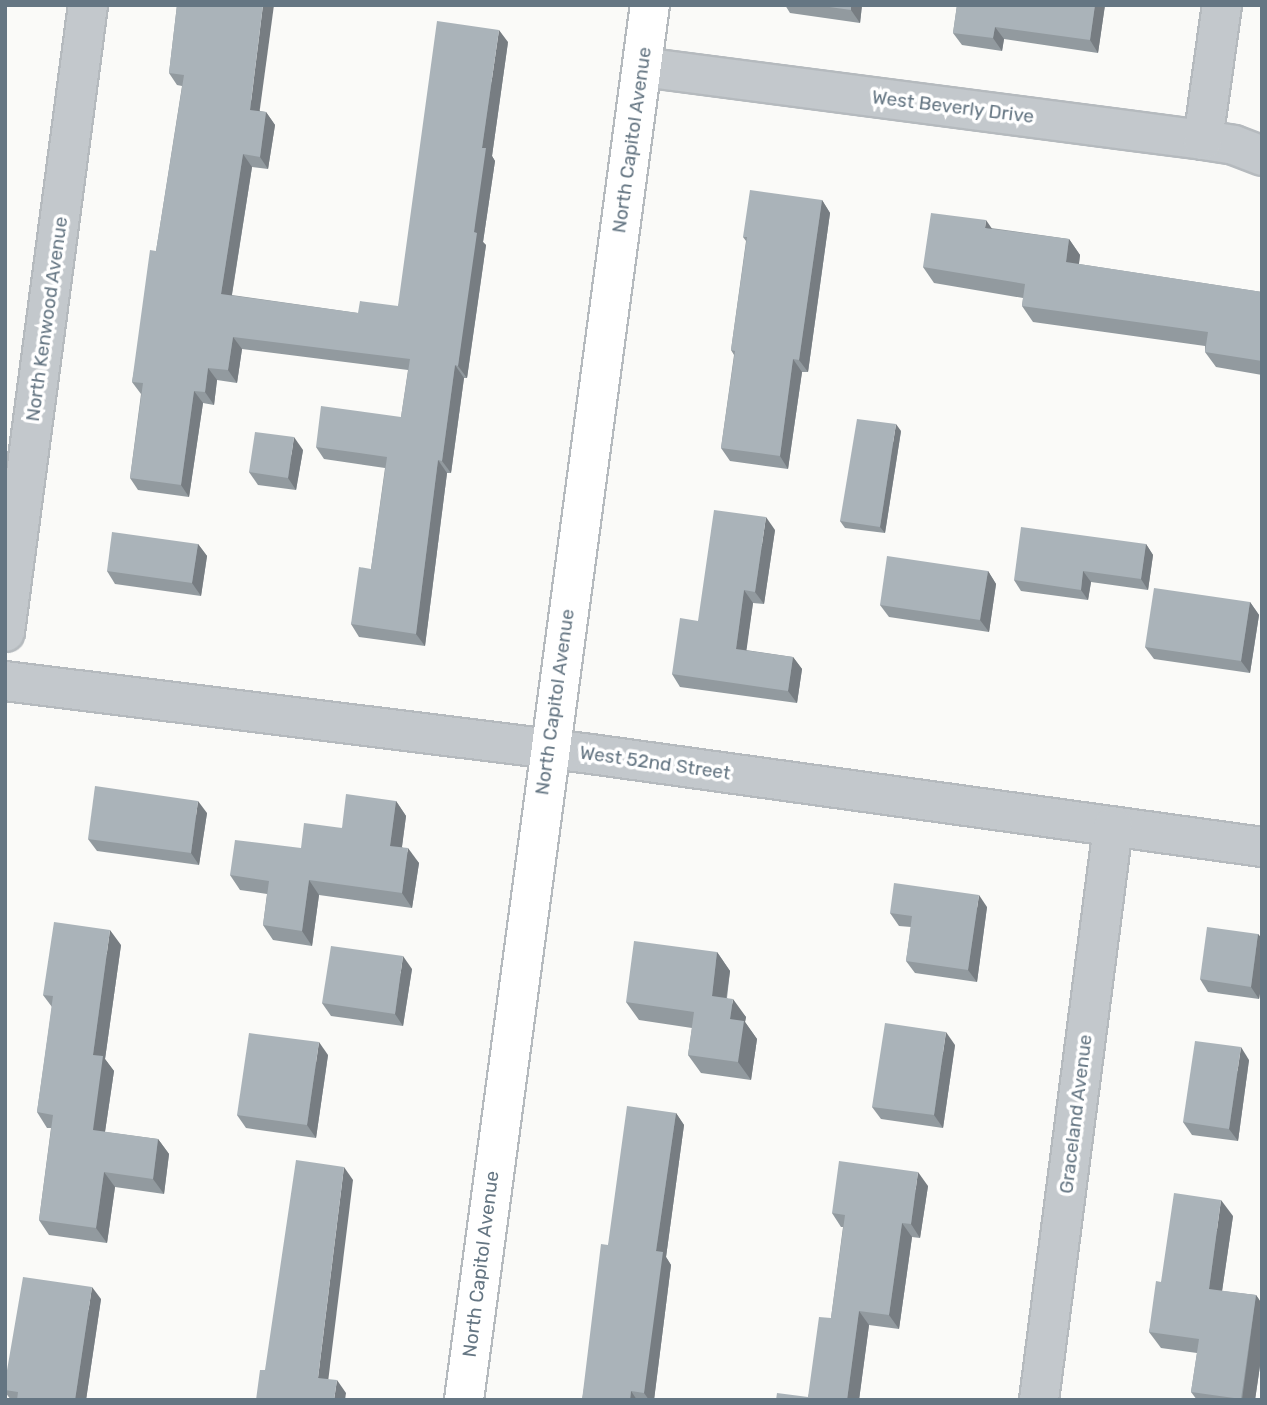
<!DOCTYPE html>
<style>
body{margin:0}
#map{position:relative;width:1267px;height:1405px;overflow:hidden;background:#fafaf8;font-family:Rubik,sans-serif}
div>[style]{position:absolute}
.roads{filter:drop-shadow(2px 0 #b5babe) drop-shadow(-2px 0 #b5babe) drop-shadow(0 2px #b5babe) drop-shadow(0 -2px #b5babe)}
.minor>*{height:38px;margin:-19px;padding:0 19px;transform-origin:19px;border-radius:19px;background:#c3c8cc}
.major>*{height:38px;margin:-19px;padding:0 19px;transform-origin:19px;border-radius:19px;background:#fff}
.wall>*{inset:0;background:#929a9f}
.shaded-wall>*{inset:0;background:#777d82}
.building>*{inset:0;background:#aab3b9}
span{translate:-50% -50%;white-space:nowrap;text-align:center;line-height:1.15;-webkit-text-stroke:7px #fff;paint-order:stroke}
.street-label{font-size:19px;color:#657683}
.frame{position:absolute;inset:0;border:7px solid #657683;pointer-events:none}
</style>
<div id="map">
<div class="roads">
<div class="minor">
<i style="left:642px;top:67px;width:566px;rotate:7.41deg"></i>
<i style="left:1203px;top:140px;width:31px;rotate:9deg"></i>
<i style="left:1234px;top:145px;width:30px;rotate:21deg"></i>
<i style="left:1203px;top:140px;width:136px;rotate:-82deg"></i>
<i style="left:5px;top:632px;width:632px;rotate:-82.46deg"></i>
<i style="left:5px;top:681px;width:591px;rotate:7.1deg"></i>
<i style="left:591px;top:754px;width:677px;rotate:7.89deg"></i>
<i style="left:1039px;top:1400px;width:578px;rotate:-82.64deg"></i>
</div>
<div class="major">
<i style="left:464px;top:1400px;width:1407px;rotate:-82.41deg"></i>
</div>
</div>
<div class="wall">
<i style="clip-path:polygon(177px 5px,260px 111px,266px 112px,275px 125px,268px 169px,252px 167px,232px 295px,358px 313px,398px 306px,508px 42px,492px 156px,495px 161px,483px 242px,486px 245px,467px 378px,464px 378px,451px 473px,447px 473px,425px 646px,359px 637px,351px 624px,371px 569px,385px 468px,324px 459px,316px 447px,401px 417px,408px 370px,242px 349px,237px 383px,217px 380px,214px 405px,203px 403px,189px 497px,138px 490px,130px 478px,141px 394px,132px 382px,156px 251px,182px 86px,177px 85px,169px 73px)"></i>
<i style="clip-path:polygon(785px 5px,862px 5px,860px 23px,790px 13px)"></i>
<i style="clip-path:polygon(957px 5px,1105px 5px,1098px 53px,1004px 39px,1002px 51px,962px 45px,953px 33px)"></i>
<i style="clip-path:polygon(822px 200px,830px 213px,808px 372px,802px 372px,788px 469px,730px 461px,721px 448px,734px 355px,731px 350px,746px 241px,743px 237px)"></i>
<i style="clip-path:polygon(991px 228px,1069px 239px,1080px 255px,1079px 264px,1262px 292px,1262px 375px,1216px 367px,1205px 352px,1205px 346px,1033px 322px,1022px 306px,1023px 298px,934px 283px,923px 267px)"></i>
<i style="clip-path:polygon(901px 431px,885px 533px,845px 528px,840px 521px)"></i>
<i style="clip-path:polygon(303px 450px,296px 490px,258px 485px,249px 472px)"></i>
<i style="clip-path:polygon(775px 530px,764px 604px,753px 603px,746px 650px,793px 657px,802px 669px,797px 703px,680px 687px,672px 674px,698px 621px)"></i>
<i style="clip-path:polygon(198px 544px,207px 556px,201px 596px,115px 584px,107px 571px)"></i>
<i style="clip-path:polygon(1146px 544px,1153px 555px,1148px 590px,1091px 582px,1088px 600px,1021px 591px,1014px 580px)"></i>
<i style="clip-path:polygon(988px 571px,996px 584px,989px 632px,889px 617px,880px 605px)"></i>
<i style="clip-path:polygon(1250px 602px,1259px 615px,1250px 673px,1154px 659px,1145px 647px)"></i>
<i style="clip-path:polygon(396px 801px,406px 816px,402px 847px,419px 863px,412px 908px,319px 895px,312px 946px,273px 940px,263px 925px,267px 894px,240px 890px,230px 875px,301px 848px)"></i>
<i style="clip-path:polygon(207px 813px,199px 865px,97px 851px,88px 839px)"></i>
<i style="clip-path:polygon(987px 907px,977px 982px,915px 973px,906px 961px,911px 927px,899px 926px,890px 913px)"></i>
<i style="clip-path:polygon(1258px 934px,1262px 939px,1262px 982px,1259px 999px,1208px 992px,1200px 979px)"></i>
<i style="clip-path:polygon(121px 945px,105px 1059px,114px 1071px,105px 1132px,158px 1139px,169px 1154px,164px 1194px,115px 1187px,107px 1243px,49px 1235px,39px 1220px,51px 1128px,47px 1128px,37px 1112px,52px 1007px,43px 995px)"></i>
<i style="clip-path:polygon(717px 952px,730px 971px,727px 998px,746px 1017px,745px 1022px,757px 1039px,751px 1080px,701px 1073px,688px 1055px,692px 1028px,639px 1020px,626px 1002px)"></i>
<i style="clip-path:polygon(412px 969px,403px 1026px,331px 1016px,322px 1003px)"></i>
<i style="clip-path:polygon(955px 1045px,943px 1128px,881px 1119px,872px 1107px)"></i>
<i style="clip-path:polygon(328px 1055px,316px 1138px,246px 1128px,237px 1115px)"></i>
<i style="clip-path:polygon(1249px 1060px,1238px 1141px,1192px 1135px,1183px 1122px)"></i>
<i style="clip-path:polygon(676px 1113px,684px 1125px,666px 1257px,671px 1265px,654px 1400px,582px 1400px,608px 1245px)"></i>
<i style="clip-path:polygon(928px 1186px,920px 1238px,912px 1237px,899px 1329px,869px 1325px,859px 1400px,776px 1400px,808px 1397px,831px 1318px,843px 1227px,841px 1227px,832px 1213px)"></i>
<i style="clip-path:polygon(1233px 1216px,1222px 1291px,1256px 1295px,1262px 1304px,1262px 1352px,1255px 1400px,1197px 1400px,1191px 1392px,1197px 1353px,1161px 1348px,1149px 1332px,1161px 1282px)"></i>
<i style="clip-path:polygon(101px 1299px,86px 1400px,11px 1400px,5px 1392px,5px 1382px)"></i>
</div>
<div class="shaded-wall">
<i style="clip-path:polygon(263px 5px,274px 5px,258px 123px,250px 110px)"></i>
<i style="clip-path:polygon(851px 5px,862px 5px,860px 23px,851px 10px)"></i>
<i style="clip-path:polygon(1095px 5px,1105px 5px,1098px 53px,1090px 40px)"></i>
<i style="clip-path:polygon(995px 27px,1004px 39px,1002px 51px,993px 38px)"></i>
<i style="clip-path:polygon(499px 30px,508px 42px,492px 156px,495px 161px,483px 242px,486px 245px,467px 378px,458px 366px,474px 232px,482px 148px)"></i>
<i style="clip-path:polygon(266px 112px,275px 125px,268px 169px,260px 157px)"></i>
<i style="clip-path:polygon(243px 154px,252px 167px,230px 306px,221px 294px)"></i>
<i style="clip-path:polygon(822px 200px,830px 213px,808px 372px,799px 360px)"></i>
<i style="clip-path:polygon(986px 220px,997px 236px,985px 228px)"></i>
<i style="clip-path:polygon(1069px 239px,1080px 255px,1077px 277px,1066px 262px)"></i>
<i style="clip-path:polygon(233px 337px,242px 349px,237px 383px,228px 370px)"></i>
<i style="clip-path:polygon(793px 359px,802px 372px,788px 469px,780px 456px)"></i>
<i style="clip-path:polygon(455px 365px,464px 378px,451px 473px,442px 461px)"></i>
<i style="clip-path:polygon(208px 368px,217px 380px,214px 405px,205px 392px)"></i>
<i style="clip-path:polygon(194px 391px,203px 403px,189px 497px,181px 485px)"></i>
<i style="clip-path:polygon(896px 424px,901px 431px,885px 533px,880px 527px)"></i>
<i style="clip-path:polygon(294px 437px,303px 450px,296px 490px,288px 478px)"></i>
<i style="clip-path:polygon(438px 460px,447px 473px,425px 646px,416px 634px)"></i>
<i style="clip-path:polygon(766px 517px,775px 530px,764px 604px,755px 592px)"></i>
<i style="clip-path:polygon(198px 544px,207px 556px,201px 596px,192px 583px)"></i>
<i style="clip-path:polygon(1146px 544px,1153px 555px,1148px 590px,1141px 579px)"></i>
<i style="clip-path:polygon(988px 571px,996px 584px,989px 632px,980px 620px)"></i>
<i style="clip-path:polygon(1083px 571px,1091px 582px,1088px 600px,1081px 590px)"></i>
<i style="clip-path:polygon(744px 590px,753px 603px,745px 661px,736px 649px)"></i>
<i style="clip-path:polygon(1250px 602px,1259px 615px,1250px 673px,1241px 661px)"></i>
<i style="clip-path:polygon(793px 657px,802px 669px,797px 703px,788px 691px)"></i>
<i style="clip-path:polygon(198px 801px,207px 813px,199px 865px,191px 853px)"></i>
<i style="clip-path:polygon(396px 801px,406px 816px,400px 861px,390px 846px)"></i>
<i style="clip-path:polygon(408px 848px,419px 863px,412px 908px,402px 893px)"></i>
<i style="clip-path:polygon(309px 880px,319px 895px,312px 946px,302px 931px)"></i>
<i style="clip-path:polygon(979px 895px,987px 907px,977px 982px,968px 970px)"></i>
<i style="clip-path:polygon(110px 930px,121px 945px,105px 1059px,114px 1071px,103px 1145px,93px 1130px,93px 1055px)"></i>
<i style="clip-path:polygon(1258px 934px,1262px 939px,1262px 982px,1259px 999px,1251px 987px)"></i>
<i style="clip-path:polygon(717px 952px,730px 971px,724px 1014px,712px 996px)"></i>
<i style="clip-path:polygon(403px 956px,412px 969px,403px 1026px,395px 1014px)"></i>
<i style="clip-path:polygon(733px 999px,746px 1017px,745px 1022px,757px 1039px,751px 1080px,738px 1062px,730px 1019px)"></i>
<i style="clip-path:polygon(946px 1032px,955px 1045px,943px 1128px,934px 1115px)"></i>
<i style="clip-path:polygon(319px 1042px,328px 1055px,316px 1138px,307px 1125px)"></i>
<i style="clip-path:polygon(1241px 1047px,1249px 1060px,1238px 1141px,1229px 1129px)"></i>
<i style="clip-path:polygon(676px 1113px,684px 1125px,666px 1257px,671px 1265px,654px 1400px,649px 1400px,644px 1393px,656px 1251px)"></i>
<i style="clip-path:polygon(158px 1139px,169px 1154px,164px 1194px,153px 1179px)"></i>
<i style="clip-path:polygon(344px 1167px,353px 1180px,327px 1390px,318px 1378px)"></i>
<i style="clip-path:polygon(104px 1172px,115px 1187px,107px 1243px,96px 1228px)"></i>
<i style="clip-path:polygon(918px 1172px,928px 1186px,920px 1238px,911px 1224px)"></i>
<i style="clip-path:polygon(1221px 1200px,1233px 1216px,1220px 1305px,1209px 1289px)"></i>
<i style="clip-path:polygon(902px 1223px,912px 1237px,899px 1329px,889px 1315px)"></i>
<i style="clip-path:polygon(92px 1287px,101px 1299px,86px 1400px,75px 1400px)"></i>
<i style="clip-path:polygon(1256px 1295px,1262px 1304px,1262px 1352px,1255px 1400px,1242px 1400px)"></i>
<i style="clip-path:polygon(859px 1311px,869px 1325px,859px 1400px,847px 1400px)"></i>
<i style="clip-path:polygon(337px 1380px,346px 1393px,345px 1400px,334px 1400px)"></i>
<i style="clip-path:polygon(631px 1391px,637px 1400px,630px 1400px)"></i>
</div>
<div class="building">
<i style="clip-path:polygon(177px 5px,263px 5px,250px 110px,266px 112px,260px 157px,243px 154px,221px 294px,358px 313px,360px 301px,398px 306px,437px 21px,499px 30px,482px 148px,486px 148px,474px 232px,477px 233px,458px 366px,455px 365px,442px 461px,438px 460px,416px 634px,351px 624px,359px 567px,371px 569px,387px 457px,316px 447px,321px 406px,401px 417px,410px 359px,233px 337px,228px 370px,208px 368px,205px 392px,194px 391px,181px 485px,130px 478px,143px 383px,132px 382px,150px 250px,156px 251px,184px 75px,169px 73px)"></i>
<i style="clip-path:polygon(815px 5px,851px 5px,851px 10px)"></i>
<i style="clip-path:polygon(957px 5px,1095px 5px,1090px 40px,995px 27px,993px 38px,953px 33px)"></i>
<i style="clip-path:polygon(750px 190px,822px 200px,799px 360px,793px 359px,780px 456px,721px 448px,735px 351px,731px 350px,747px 237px,743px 237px)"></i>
<i style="clip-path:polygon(931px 213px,986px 220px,985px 228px,1069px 239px,1066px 262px,1262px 292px,1262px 361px,1205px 352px,1208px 332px,1022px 306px,1025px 284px,923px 267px)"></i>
<i style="clip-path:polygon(857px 419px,896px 424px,880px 527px,840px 521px)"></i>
<i style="clip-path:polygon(255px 432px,294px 437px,288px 478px,249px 472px)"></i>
<i style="clip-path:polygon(714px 510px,766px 517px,755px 592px,744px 590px,736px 649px,793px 657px,788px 691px,672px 674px,680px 618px,698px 621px)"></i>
<i style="clip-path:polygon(1021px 527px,1146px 544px,1141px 579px,1083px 571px,1081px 590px,1014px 580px)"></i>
<i style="clip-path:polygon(112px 532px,198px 544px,192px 583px,107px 571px)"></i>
<i style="clip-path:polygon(887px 556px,988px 571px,980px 620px,880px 605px)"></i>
<i style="clip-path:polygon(1154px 588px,1250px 602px,1241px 661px,1145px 647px)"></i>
<i style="clip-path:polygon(95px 786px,198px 801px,191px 853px,88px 839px)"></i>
<i style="clip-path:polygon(346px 794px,396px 801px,390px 846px,408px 848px,402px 893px,309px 880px,302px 931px,263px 925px,269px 881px,230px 875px,235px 840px,301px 848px,304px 823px,342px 828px)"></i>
<i style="clip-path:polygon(894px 883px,979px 895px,968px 970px,906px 961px,912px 916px,890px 913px)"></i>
<i style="clip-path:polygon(54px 922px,110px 930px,93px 1055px,103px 1056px,93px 1130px,158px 1139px,153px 1179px,104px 1172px,96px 1228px,39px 1220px,53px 1115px,37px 1112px,53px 996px,43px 995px)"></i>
<i style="clip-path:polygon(1207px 927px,1258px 934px,1251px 987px,1200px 979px)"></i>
<i style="clip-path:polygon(634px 941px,717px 952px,712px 996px,733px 999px,730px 1019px,744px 1021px,738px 1062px,688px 1055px,694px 1012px,626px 1002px)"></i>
<i style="clip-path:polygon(331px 946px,403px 956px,395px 1014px,322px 1003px)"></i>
<i style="clip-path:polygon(885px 1023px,946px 1032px,934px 1115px,872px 1107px)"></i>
<i style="clip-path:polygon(249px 1033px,319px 1042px,307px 1125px,237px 1115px)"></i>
<i style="clip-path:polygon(1195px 1041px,1241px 1047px,1229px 1129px,1183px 1122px)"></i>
<i style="clip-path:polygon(627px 1106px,676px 1113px,656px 1251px,663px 1252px,644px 1393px,631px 1391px,630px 1400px,582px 1400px,601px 1244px,608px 1245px)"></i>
<i style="clip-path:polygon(296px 1160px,344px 1167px,318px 1378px,337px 1380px,334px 1400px,256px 1400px,260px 1370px,265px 1370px)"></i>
<i style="clip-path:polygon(839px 1161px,918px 1172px,911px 1224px,902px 1223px,889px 1315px,859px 1311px,847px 1400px,776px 1400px,777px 1393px,808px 1397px,819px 1317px,831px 1318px,845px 1215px,832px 1213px)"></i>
<i style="clip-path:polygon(1174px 1193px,1221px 1200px,1209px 1289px,1256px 1295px,1241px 1399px,1191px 1392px,1199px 1339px,1149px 1332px,1156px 1281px,1161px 1282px)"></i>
<i style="clip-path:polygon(23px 1277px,92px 1287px,75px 1400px,17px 1400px,18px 1392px,5px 1390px,5px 1382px)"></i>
</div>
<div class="street-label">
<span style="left:953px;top:107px;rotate:7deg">West Beverly Drive</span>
<span style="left:632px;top:140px;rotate:-82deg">North Capitol Avenue</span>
<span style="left:47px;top:319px;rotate:-82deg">North Kenwood Avenue</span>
<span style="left:555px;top:702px;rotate:-82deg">North Capitol Avenue</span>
<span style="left:655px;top:763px;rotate:8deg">West 52nd Street</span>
<span style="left:1076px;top:1114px;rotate:-83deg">Graceland Avenue</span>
<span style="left:481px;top:1264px;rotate:-83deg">North Capitol Avenue</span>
</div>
<div class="frame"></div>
</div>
